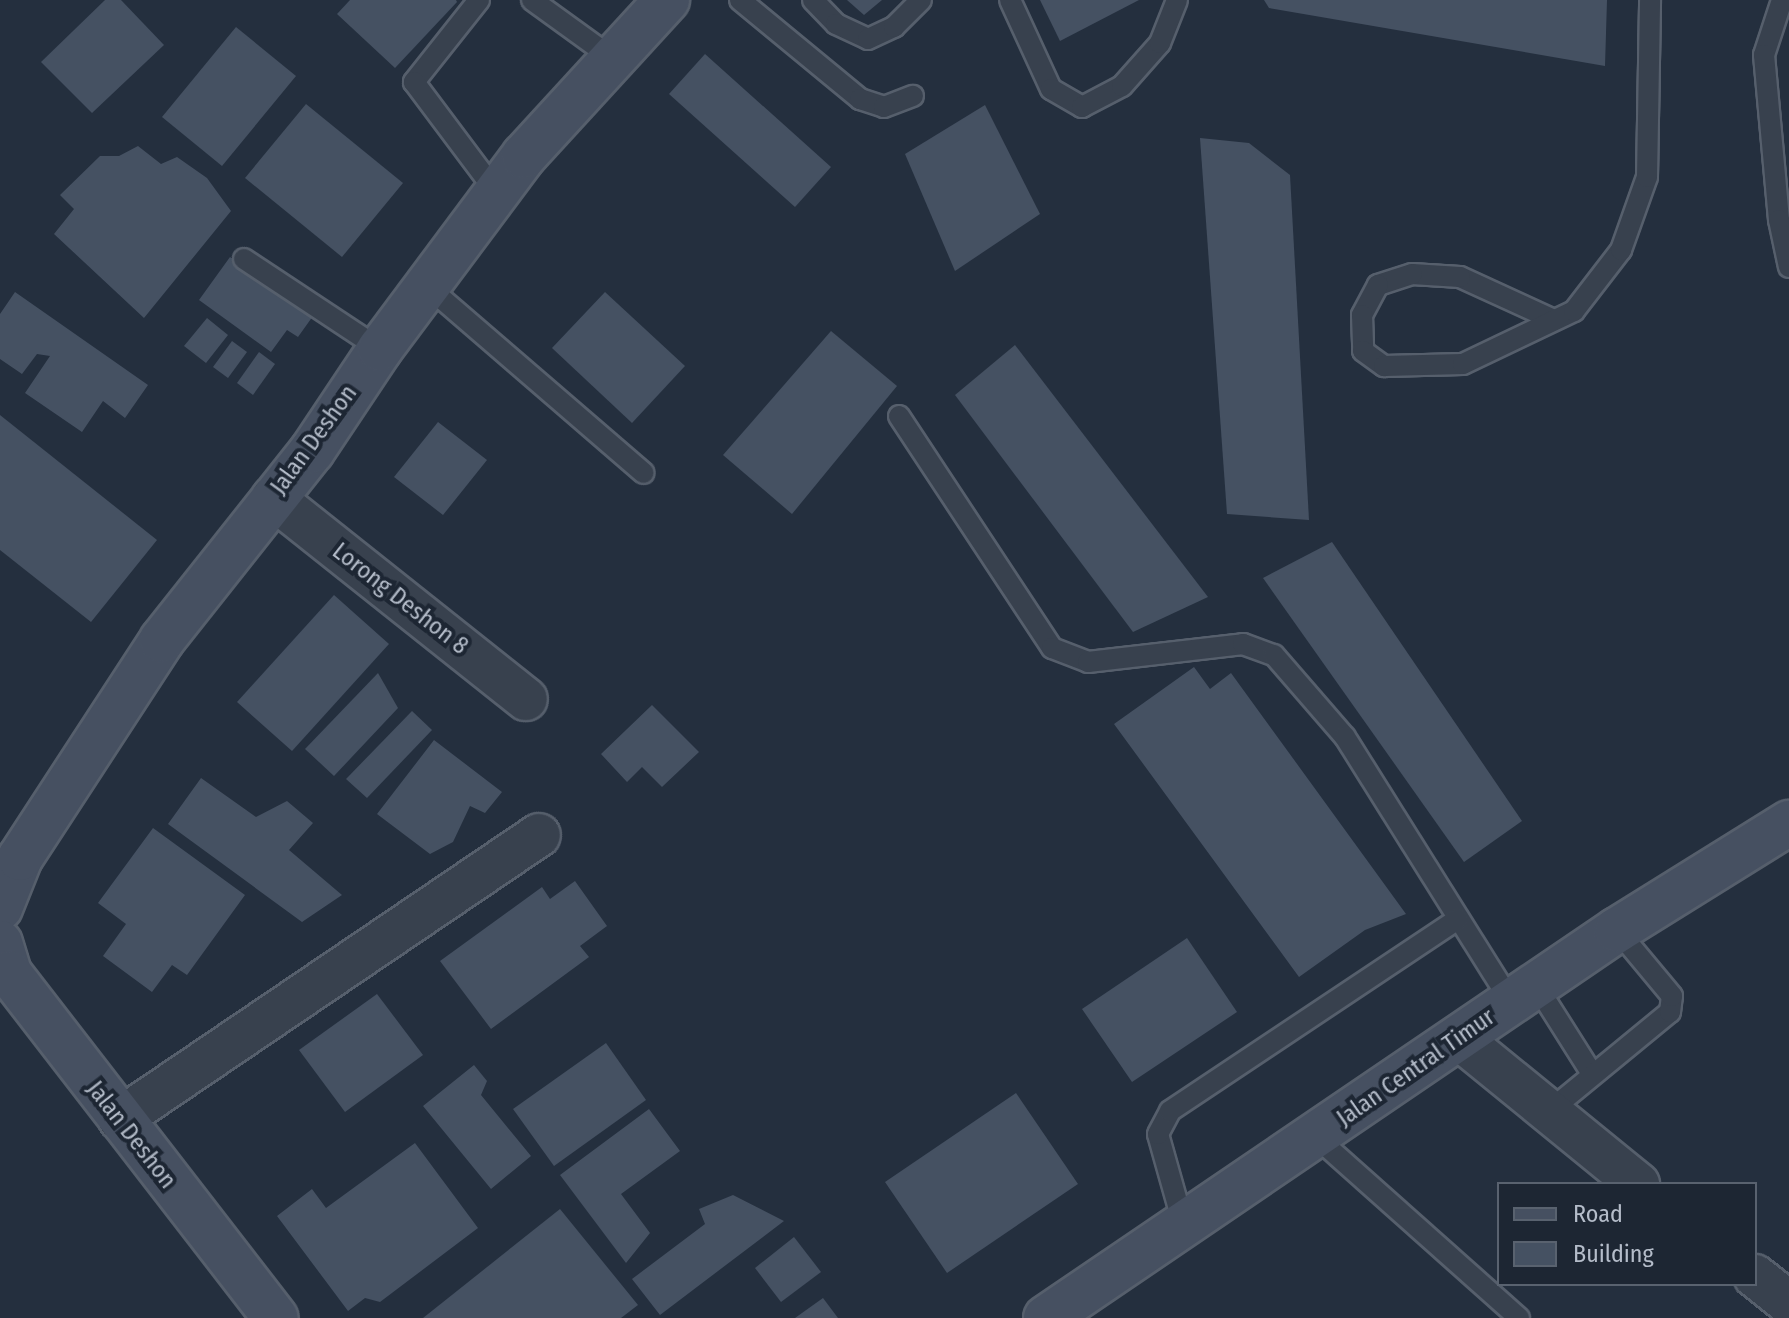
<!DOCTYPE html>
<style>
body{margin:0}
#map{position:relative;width:1789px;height:1318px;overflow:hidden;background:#242f3e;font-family:"Fira Sans Condensed",sans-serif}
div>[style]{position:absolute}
.building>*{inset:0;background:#455162}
.roads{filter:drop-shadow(2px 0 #565f6c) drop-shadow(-2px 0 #565f6c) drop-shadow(0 2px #565f6c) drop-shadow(0 -2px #565f6c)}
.service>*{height:20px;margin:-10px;padding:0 10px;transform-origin:10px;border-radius:10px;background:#38414e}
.minor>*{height:42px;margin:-21px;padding:0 21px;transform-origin:21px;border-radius:21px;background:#38414e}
.secondary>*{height:44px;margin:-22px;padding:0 22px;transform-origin:22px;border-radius:22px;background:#465061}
span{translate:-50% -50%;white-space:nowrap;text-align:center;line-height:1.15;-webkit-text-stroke:8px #1d2633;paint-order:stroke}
.street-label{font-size:24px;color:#b4bcc9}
.legend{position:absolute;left:1497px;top:1182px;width:260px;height:104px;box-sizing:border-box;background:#1d2633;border:2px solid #59626f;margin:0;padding:10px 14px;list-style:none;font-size:24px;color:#b4bcc9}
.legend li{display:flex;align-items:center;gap:16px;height:40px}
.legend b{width:40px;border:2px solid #59626f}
</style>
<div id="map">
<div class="building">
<i style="clip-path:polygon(105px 0,121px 0,164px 45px,92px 113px,41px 62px)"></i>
<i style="clip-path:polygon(350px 0,456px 0,457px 2px,395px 68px,337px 14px)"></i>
<i style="clip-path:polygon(847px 0,882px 0,864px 15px)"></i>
<i style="clip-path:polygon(1040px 0,1139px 0,1060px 41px)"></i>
<i style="clip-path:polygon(1264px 0,1607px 0,1605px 66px,1269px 8px)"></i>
<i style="clip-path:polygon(236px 27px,296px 76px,222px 166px,162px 117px)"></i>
<i style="clip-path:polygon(705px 54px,831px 167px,795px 207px,669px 94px)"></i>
<i style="clip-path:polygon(306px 104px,403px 183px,342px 257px,245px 178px)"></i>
<i style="clip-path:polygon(985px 105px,1040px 214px,955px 271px,905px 154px)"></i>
<i style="clip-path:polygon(1200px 138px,1249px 143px,1290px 175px,1309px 520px,1227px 514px)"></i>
<i style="clip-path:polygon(138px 146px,161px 164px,177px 157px,207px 178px,231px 211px,144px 318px,54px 234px,74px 209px,60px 195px,100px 156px,119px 156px)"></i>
<i style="clip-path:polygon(230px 257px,313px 316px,298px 337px,287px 330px,271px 352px,199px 300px)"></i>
<i style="clip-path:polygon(15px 292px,148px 385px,125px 418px,103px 401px,82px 432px,25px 393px,50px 356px,37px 354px,22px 374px,0 359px,0 314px)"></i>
<i style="clip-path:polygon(605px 292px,685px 366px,632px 423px,552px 348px)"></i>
<i style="clip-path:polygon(207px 318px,228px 335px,206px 363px,184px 346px)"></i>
<i style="clip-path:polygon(831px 331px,897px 386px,792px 514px,723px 455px)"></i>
<i style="clip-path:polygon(232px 341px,247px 352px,228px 378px,213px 367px)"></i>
<i style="clip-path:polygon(1015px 345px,1208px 597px,1133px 632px,955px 395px)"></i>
<i style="clip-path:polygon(259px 352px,275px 364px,253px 395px,237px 383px)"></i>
<i style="clip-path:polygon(0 415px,157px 540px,91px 622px,0 550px)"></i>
<i style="clip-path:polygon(438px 422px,487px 460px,443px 515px,394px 477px)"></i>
<i style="clip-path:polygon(1332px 542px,1522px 821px,1464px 862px,1263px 578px)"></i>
<i style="clip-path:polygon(334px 595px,389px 644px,292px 751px,237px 702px)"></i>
<i style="clip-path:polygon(1194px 667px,1210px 689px,1231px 673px,1406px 914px,1365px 930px,1299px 977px,1114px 724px)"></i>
<i style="clip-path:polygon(378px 673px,398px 708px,334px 776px,305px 749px)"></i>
<i style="clip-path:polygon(652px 705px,699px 752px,662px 787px,642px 767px,627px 782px,601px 754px)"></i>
<i style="clip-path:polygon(412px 711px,432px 730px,367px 798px,346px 779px)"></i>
<i style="clip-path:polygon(434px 740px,502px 792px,485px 813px,470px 806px,453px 842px,430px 854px,377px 814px)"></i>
<i style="clip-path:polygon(201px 778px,256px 817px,287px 801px,313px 823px,289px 850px,342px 895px,302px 922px,168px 824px)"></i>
<i style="clip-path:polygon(153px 828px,245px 895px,187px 975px,172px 965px,152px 992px,103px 956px,126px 924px,98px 903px)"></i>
<i style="clip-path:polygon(575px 881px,607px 926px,580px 946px,589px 957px,491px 1029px,440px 961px,542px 887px,550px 899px)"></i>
<i style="clip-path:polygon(1187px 938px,1237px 1012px,1132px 1082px,1082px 1009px)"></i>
<i style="clip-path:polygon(377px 994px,423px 1055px,345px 1112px,299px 1050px)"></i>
<i style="clip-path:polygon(606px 1043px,646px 1100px,554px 1166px,513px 1109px)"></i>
<i style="clip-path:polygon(474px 1065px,487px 1081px,481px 1095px,531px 1156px,491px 1189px,423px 1106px)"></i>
<i style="clip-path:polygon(1016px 1093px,1078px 1184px,947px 1273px,885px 1182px)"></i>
<i style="clip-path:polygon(649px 1109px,680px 1151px,621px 1194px,650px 1233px,626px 1263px,560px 1175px)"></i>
<i style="clip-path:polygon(415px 1143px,478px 1228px,380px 1302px,365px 1298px,348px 1311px,277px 1216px,312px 1189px,326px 1208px)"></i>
<i style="clip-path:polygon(733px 1195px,784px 1221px,660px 1315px,632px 1279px,705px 1224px,699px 1209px)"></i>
<i style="clip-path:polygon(560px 1209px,638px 1305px,621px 1318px,423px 1318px)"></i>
<i style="clip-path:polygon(794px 1237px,821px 1272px,781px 1302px,755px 1268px)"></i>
<i style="clip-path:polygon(823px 1298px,838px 1318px,795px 1318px)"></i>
</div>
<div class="roads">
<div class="service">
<i style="left:479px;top:0;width:105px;rotate:128.4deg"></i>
<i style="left:414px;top:82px;width:139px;rotate:53.2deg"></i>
<i style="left:532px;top:0;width:99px;rotate:35.9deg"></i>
<i style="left:740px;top:0;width:156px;rotate:39.5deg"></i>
<i style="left:860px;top:99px;width:25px;rotate:18deg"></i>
<i style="left:884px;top:107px;width:31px;rotate:-21deg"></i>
<i style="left:813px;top:0;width:33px;rotate:46deg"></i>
<i style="left:836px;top:24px;width:35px;rotate:25deg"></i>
<i style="left:868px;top:39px;width:29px;rotate:-25deg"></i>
<i style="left:894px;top:27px;width:38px;rotate:-45deg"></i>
<i style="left:1010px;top:0;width:98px;rotate:65.3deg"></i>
<i style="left:1051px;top:89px;width:36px;rotate:30deg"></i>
<i style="left:1082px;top:107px;width:45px;rotate:-27.7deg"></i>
<i style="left:1122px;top:86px;width:57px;rotate:-48.5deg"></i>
<i style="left:1160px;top:43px;width:46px;rotate:-68.4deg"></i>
<i style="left:1782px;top:0;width:58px;rotate:108.1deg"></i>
<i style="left:1764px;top:55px;width:166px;rotate:84.8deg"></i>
<i style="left:1779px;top:220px;width:48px;rotate:78deg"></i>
<i style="left:244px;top:259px;width:163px;rotate:33.5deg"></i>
<i style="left:427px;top:286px;width:286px;rotate:40.8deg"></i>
<i style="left:1554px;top:320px;width:103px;rotate:-155.4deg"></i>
<i style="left:1460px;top:277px;width:48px;rotate:-176.4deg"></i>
<i style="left:1412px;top:274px;width:36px;rotate:162deg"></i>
<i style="left:1378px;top:285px;width:34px;rotate:118deg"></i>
<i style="left:1362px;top:315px;width:36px;rotate:88deg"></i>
<i style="left:1363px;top:351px;width:26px;rotate:36deg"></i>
<i style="left:1384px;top:366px;width:79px;rotate:-1.5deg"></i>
<i style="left:1463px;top:364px;width:123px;rotate:-25.5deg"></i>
<i style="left:1574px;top:311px;width:77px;rotate:-52.4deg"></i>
<i style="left:1621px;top:250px;width:77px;rotate:-70.4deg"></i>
<i style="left:1647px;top:177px;width:177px;rotate:-89deg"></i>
<i style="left:899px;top:416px;width:278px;rotate:56.6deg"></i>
<i style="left:1052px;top:648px;width:39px;rotate:21deg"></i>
<i style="left:1088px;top:662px;width:156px;rotate:-6.6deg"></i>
<i style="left:1243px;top:644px;width:33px;rotate:20deg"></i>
<i style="left:1274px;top:655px;width:108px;rotate:49.1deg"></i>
<i style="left:1345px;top:737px;width:313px;rotate:57.9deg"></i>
<i style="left:1536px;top:985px;width:103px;rotate:57.7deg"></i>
<i style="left:1547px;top:1113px;width:159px;rotate:-39.4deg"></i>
<i style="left:1670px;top:1012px;width:16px;rotate:-83deg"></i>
<i style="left:1672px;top:996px;width:86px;rotate:-129.8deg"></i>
<i style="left:1316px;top:1137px;width:272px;rotate:41.7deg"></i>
<i style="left:1183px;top:1223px;width:92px;rotate:-105.7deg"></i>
<i style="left:1158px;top:1134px;width:26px;rotate:-62deg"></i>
<i style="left:1170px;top:1111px;width:346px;rotate:-33.7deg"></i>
</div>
<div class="minor">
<i style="left:273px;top:498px;width:323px;rotate:38.5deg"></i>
<i style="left:1460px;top:1039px;width:230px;rotate:39.2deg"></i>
<i style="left:120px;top:1119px;width:506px;rotate:-34.13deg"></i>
<i style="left:1755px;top:1276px;width:43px;rotate:38.5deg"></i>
</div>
<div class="secondary">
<i style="left:0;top:908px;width:54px;rotate:-68.2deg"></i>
<i style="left:20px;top:858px;width:260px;rotate:-56.9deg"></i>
<i style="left:162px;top:640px;width:241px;rotate:-51.6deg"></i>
<i style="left:312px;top:451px;width:123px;rotate:-56.3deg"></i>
<i style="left:380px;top:349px;width:241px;rotate:-53.3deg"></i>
<i style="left:524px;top:156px;width:212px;rotate:-47.5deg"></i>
<i style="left:0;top:943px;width:31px;rotate:73deg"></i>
<i style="left:9px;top:973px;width:436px;rotate:52.3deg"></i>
<i style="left:1046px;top:1318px;width:690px;rotate:-34.2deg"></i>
<i style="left:1617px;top:930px;width:203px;rotate:-31.9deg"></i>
</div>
</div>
<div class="street-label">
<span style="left:314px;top:440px;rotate:-54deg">Jalan Deshon</span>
<span style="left:400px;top:599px;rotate:38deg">Lorong Deshon 8</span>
<span style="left:1416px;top:1068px;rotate:-35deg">Jalan Central Timur</span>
<span style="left:131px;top:1135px;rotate:52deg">Jalan Deshon</span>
</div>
<ul class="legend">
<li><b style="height:10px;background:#465061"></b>Road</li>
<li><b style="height:22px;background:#455162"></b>Building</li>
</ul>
</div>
